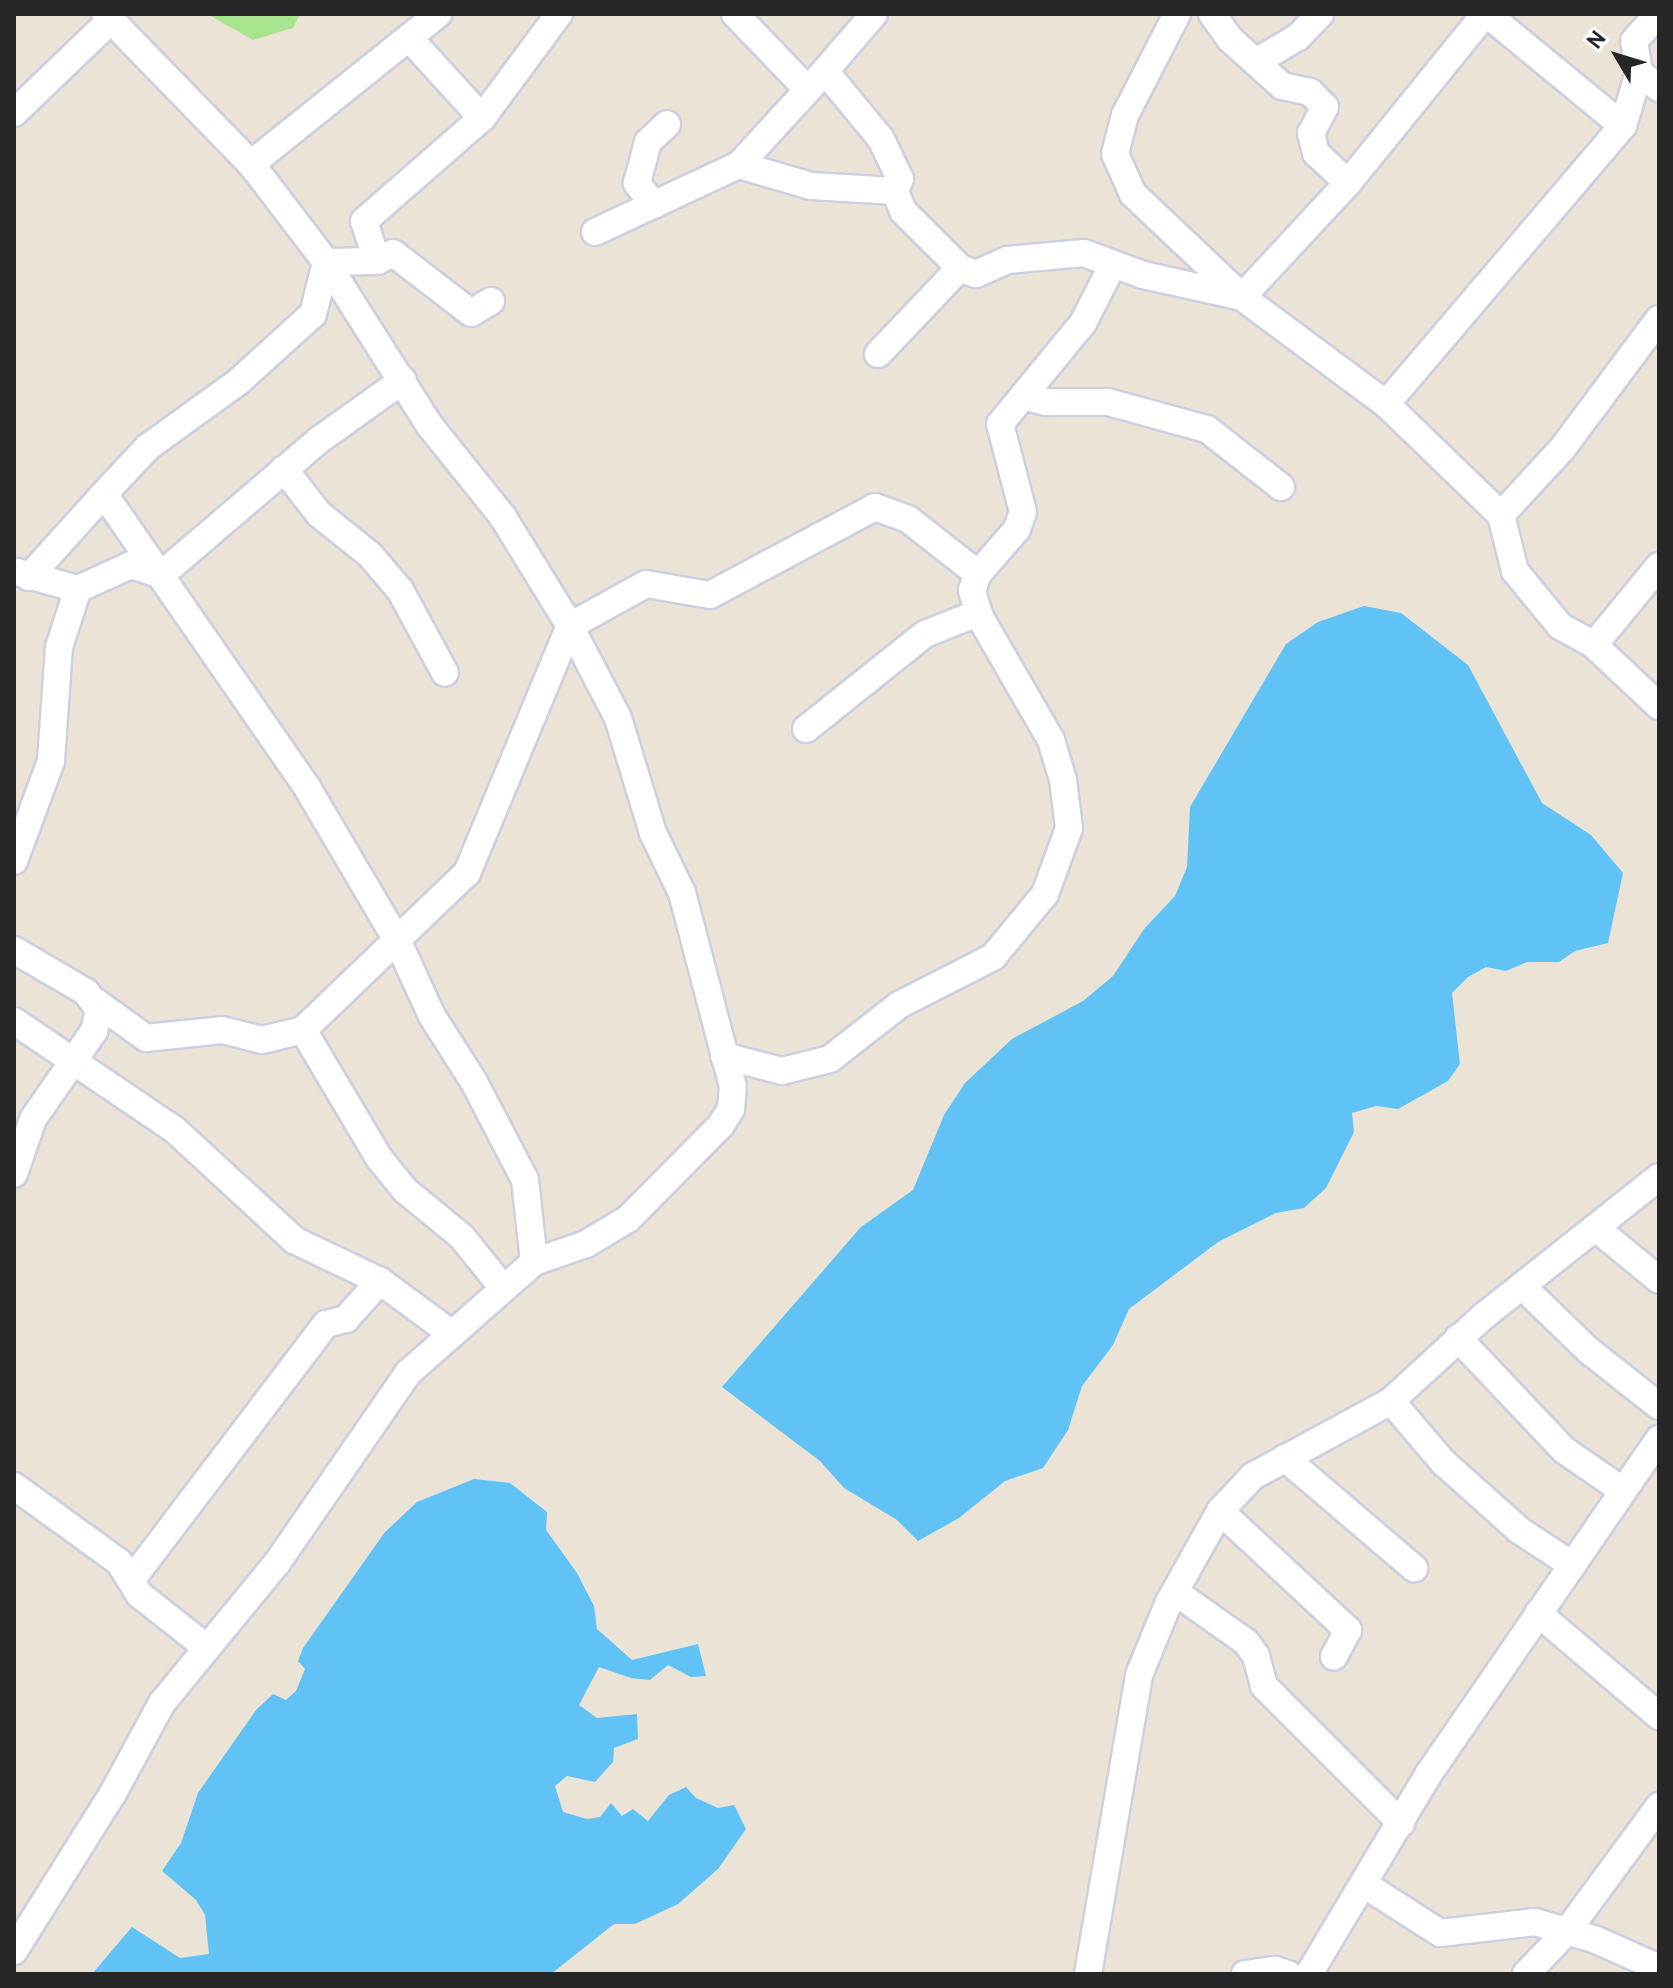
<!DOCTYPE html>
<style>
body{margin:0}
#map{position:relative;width:1673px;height:1988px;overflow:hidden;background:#ebe3d6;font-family:Overpass,sans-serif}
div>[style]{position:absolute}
.green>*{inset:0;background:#a6e58e}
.water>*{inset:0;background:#61c3f5}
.roads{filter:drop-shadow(2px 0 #cccee1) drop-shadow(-2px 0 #cccee1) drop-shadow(0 2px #cccee1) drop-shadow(0 -2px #cccee1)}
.street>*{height:26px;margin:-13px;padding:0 13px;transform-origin:13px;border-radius:13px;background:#fff}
span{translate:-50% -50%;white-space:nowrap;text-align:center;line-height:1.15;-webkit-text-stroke:7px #fff;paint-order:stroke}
.frame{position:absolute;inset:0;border:16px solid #262626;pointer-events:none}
.north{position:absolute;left:1577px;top:16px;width:80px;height:80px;-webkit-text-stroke:6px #fff;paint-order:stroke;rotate:308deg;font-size:22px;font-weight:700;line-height:32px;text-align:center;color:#262626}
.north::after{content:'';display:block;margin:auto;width:28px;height:36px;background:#262626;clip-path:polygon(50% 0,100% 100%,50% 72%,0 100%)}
</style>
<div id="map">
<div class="green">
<i style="clip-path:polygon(207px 14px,300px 14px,293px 28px,253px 40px)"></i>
</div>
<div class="water">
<i style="clip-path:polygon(1364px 606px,1401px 613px,1468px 665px,1542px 803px,1591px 835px,1623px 873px,1608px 943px,1575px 951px,1559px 962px,1527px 962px,1506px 971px,1486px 967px,1468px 977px,1452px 993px,1460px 1064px,1448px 1081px,1398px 1109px,1376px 1106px,1352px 1113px,1354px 1132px,1326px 1188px,1304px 1208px,1276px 1213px,1218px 1242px,1129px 1309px,1113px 1345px,1082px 1386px,1068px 1430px,1043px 1468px,1005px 1481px,959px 1518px,918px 1541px,897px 1520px,844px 1488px,820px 1461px,722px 1387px,861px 1227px,913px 1190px,944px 1115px,965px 1083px,1012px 1039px,1083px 1001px,1113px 976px,1144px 929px,1175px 896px,1187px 867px,1190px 807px,1286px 644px,1318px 622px)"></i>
<i style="clip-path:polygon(474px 1479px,510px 1483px,547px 1512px,546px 1530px,577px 1573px,594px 1606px,597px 1629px,632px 1660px,698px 1644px,706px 1676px,691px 1677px,668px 1665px,650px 1680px,631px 1678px,599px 1667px,579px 1705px,597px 1718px,637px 1714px,638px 1739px,614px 1748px,613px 1762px,595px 1782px,567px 1776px,555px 1786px,563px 1812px,587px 1819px,600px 1817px,611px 1803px,622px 1816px,633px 1809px,648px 1821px,669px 1795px,686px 1787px,696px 1798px,718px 1808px,734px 1805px,746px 1829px,718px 1869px,678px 1904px,635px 1924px,614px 1924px,551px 1974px,92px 1974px,132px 1927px,180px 1958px,209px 1954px,205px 1915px,196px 1900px,162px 1871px,181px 1843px,198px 1793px,256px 1710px,273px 1694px,286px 1700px,296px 1691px,305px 1669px,298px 1661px,303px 1648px,385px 1532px,417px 1502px)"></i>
</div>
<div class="roads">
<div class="street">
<i style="left:735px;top:14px;width:103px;rotate:46.2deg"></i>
<i style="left:1177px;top:14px;width:114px;rotate:117.2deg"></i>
<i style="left:1125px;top:115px;width:40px;rotate:104.4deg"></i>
<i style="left:1115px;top:154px;width:44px;rotate:65.8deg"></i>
<i style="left:1133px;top:194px;width:150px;rotate:43.4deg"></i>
<i style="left:1242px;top:297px;width:179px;rotate:36.6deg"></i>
<i style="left:1386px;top:404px;width:160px;rotate:44deg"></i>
<i style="left:1501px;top:515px;width:58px;rotate:76deg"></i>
<i style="left:1515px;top:571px;width:71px;rotate:50.7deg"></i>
<i style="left:1560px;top:626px;width:39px;rotate:29deg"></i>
<i style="left:1594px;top:645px;width:89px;rotate:43.2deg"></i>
<i style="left:1212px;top:14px;width:31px;rotate:54deg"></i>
<i style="left:1230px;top:39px;width:70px;rotate:42.1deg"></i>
<i style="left:1282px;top:86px;width:29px;rotate:12deg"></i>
<i style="left:1310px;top:92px;width:21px;rotate:45deg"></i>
<i style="left:1325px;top:107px;width:30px;rotate:118deg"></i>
<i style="left:1311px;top:133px;width:21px;rotate:76deg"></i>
<i style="left:1316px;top:153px;width:44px;rotate:43.2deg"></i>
<i style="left:1487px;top:14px;width:176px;rotate:39.5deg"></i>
<i style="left:409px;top:38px;width:108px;rotate:47.6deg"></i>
<i style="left:1256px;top:62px;width:49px;rotate:-30.8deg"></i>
<i style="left:1298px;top:37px;width:32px;rotate:-46deg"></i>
<i style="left:825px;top:71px;width:75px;rotate:-49.3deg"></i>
<i style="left:1639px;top:72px;width:26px;rotate:39deg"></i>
<i style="left:14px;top:113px;width:132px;rotate:-43.8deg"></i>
<i style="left:251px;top:164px;width:240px;rotate:-38.7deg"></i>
<i style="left:895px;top:191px;width:84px;rotate:-176.6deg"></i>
<i style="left:811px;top:186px;width:75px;rotate:-163.7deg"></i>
<i style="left:739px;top:165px;width:127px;rotate:-47.5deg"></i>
<i style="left:825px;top:71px;width:88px;rotate:50.5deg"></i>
<i style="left:881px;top:139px;width:44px;rotate:64.6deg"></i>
<i style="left:900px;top:179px;width:13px;rotate:113deg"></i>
<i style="left:895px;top:191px;width:22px;rotate:68deg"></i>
<i style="left:903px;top:211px;width:81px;rotate:45deg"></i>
<i style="left:960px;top:268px;width:17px;rotate:21deg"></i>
<i style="left:976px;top:274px;width:34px;rotate:-24deg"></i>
<i style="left:1007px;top:260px;width:77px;rotate:-5.2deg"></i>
<i style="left:1084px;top:253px;width:63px;rotate:20.4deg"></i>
<i style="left:1143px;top:275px;width:101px;rotate:12.5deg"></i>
<i style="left:654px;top:205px;width:28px;rotate:-128deg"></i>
<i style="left:637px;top:183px;width:42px;rotate:-75deg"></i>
<i style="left:648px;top:142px;width:26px;rotate:-43deg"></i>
<i style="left:595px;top:232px;width:159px;rotate:-25deg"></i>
<i style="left:377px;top:261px;width:42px;rotate:-108deg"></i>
<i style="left:364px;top:221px;width:157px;rotate:-41.1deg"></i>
<i style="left:482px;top:118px;width:129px;rotate:-53.5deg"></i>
<i style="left:1242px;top:297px;width:156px;rotate:-47.1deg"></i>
<i style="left:1348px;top:183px;width:218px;rotate:-51deg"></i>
<i style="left:491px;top:301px;width:23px;rotate:149deg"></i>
<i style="left:471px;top:313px;width:98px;rotate:-142.4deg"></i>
<i style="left:393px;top:253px;width:18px;rotate:153deg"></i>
<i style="left:377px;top:261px;width:51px;rotate:178.9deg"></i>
<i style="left:326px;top:262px;width:54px;rotate:104deg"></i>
<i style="left:313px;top:314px;width:101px;rotate:137.8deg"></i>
<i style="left:238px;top:382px;width:111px;rotate:144.2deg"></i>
<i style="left:148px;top:447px;width:64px;rotate:133.1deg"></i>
<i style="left:104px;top:494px;width:359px;rotate:55.3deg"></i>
<i style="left:308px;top:789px;width:178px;rotate:59.5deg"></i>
<i style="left:398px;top:942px;width:81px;rotate:65.3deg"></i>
<i style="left:432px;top:1016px;width:78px;rotate:57.5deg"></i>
<i style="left:474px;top:1082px;width:110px;rotate:62.5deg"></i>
<i style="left:525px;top:1180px;width:82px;rotate:83.7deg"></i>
<i style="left:878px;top:354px;width:119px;rotate:-46.4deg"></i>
<i style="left:1023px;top:396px;width:24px;rotate:15deg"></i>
<i style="left:1046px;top:402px;width:62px"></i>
<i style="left:1108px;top:402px;width:103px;rotate:15.3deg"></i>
<i style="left:1207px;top:429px;width:94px;rotate:38.1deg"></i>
<i style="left:1386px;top:404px;width:365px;rotate:-49.6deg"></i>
<i style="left:1623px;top:126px;width:56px;rotate:-73.5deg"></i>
<i style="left:1639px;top:72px;width:31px;rotate:-99deg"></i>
<i style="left:1634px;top:41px;width:36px;rotate:-48deg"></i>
<i style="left:284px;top:469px;width:57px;rotate:52.1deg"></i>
<i style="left:319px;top:514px;width:65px;rotate:38.8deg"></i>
<i style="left:370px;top:555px;width:46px;rotate:49.4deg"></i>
<i style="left:400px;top:590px;width:94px;rotate:61.5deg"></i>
<i style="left:1501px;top:515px;width:90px;rotate:-47.3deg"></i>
<i style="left:1562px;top:449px;width:162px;rotate:-53.3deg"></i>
<i style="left:17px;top:572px;width:63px;rotate:15.6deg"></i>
<i style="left:161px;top:575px;width:208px;rotate:-40.5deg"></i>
<i style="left:319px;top:440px;width:103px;rotate:-35.5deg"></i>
<i style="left:29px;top:577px;width:112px;rotate:-47.9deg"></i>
<i style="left:1594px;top:645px;width:102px;rotate:-50.6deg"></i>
<i style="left:806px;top:729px;width:152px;rotate:-38.6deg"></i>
<i style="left:925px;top:634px;width:57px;rotate:-21.6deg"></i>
<i style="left:14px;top:861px;width:107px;rotate:-69.7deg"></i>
<i style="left:51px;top:761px;width:114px;rotate:-86deg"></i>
<i style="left:59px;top:647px;width:61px;rotate:-71.9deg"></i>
<i style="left:78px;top:589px;width:58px;rotate:-24.4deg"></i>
<i style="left:131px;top:565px;width:32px;rotate:18deg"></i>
<i style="left:14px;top:950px;width:83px;rotate:30.3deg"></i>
<i style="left:86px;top:992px;width:22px;rotate:54deg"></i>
<i style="left:99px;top:1010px;width:22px;rotate:103deg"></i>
<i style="left:94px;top:1031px;width:107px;rotate:124.7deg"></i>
<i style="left:33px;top:1119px;width:58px;rotate:109.1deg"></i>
<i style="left:96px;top:1002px;width:62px;rotate:35.8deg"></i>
<i style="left:146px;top:1038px;width:76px;rotate:-6deg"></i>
<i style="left:222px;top:1030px;width:41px;rotate:14deg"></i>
<i style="left:262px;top:1040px;width:42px;rotate:-13.7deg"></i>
<i style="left:14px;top:1021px;width:194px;rotate:34.1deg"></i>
<i style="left:175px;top:1130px;width:162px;rotate:42.7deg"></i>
<i style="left:294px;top:1240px;width:95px;rotate:25.5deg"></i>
<i style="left:380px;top:1281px;width:89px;rotate:36.4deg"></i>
<i style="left:724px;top:1056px;width:60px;rotate:14.5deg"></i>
<i style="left:782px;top:1071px;width:49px;rotate:-14deg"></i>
<i style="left:830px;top:1059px;width:88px;rotate:-38deg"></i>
<i style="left:899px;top:1005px;width:106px;rotate:-27.1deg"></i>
<i style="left:993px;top:957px;width:82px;rotate:-50.5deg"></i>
<i style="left:1045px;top:894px;width:70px;rotate:-70deg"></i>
<i style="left:1069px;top:828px;width:48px;rotate:-97.1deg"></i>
<i style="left:1063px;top:780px;width:42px;rotate:-106.7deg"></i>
<i style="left:1051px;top:740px;width:142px;rotate:-120deg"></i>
<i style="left:980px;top:617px;width:28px;rotate:-107deg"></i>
<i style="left:972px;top:590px;width:17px;rotate:-69deg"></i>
<i style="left:978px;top:574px;width:60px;rotate:-49.1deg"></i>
<i style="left:1017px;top:529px;width:18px;rotate:-71deg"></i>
<i style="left:1023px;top:512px;width:91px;rotate:-104.6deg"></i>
<i style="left:1000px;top:424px;width:131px;rotate:-50.6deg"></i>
<i style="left:1083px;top:323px;width:64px;rotate:-63deg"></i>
<i style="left:1597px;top:1229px;width:80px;rotate:39.4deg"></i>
<i style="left:1522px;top:1286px;width:92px;rotate:44.1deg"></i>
<i style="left:1588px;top:1350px;width:90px;rotate:38.3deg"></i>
<i style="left:503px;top:1288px;width:65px;rotate:-128.8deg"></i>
<i style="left:462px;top:1237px;width:74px;rotate:-140.5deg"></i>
<i style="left:405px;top:1190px;width:41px;rotate:-129.1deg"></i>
<i style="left:379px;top:1158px;width:149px;rotate:-120.7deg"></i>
<i style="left:303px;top:1030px;width:227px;rotate:-43.8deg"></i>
<i style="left:467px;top:873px;width:268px;rotate:-67.4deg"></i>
<i style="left:570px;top:626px;width:87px;rotate:-28.9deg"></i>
<i style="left:646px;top:584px;width:65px;rotate:9.8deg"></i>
<i style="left:710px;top:595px;width:187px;rotate:-28.1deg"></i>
<i style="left:875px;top:507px;width:35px;rotate:20deg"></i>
<i style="left:908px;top:519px;width:89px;rotate:38.2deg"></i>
<i style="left:1458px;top:1338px;width:154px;rotate:46.6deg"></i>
<i style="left:1564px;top:1450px;width:70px;rotate:34.6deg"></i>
<i style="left:1391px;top:1401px;width:80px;rotate:49.6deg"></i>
<i style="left:1443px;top:1462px;width:102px;rotate:41.8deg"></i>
<i style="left:1519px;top:1530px;width:64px;rotate:33.4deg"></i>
<i style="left:1285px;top:1458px;width:170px;rotate:40.5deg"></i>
<i style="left:14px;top:1486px;width:130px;rotate:35.9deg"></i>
<i style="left:119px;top:1562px;width:39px;rotate:58deg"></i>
<i style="left:140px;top:1595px;width:85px;rotate:38.3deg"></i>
<i style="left:1220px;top:1511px;width:175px;rotate:42.9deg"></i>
<i style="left:1348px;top:1630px;width:30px;rotate:118deg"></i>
<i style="left:133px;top:1578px;width:319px;rotate:-52.8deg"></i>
<i style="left:326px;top:1324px;width:21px;rotate:-14deg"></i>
<i style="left:346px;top:1319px;width:51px;rotate:-48.2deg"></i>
<i style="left:1175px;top:1592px;width:87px;rotate:35.2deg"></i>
<i style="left:1246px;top:1642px;width:17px;rotate:54deg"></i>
<i style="left:1256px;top:1656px;width:31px;rotate:75deg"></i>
<i style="left:1264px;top:1686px;width:194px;rotate:45deg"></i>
<i style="left:1538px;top:1613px;width:159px;rotate:40.4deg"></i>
<i style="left:1365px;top:1885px;width:89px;rotate:32.6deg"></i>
<i style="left:1440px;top:1933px;width:96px;rotate:-6.6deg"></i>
<i style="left:1535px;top:1922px;width:61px;rotate:16.1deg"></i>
<i style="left:1594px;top:1939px;width:71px;rotate:24deg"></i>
<i style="left:14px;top:1951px;width:184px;rotate:-57.9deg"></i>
<i style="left:112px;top:1795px;width:105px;rotate:-61.5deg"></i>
<i style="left:162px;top:1703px;width:181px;rotate:-50.6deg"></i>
<i style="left:277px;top:1563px;width:231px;rotate:-55.4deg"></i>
<i style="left:408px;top:1373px;width:168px;rotate:-41.4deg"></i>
<i style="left:534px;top:1262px;width:55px;rotate:-19.1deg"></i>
<i style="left:586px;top:1244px;width:49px;rotate:-30.8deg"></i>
<i style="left:628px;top:1219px;width:132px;rotate:-45.3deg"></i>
<i style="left:721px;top:1125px;width:19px;rotate:-58deg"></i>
<i style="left:731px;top:1109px;width:22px;rotate:-85deg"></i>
<i style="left:733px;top:1087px;width:201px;rotate:-104.7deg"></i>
<i style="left:682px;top:893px;width:67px;rotate:-115.8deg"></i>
<i style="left:653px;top:833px;width:120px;rotate:-106.9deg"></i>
<i style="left:618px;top:718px;width:104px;rotate:-117.6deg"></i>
<i style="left:570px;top:626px;width:128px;rotate:-121.6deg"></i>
<i style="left:503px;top:517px;width:117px;rotate:-128.7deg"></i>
<i style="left:430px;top:426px;width:194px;rotate:-122.4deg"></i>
<i style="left:326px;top:262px;width:123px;rotate:-127.4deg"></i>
<i style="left:251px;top:164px;width:209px;rotate:-134.2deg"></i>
<i style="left:1088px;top:1974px;width:303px;rotate:-80.3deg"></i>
<i style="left:1139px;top:1675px;width:79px;rotate:-67.7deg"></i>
<i style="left:1169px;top:1602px;width:104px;rotate:-60.7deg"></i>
<i style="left:1220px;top:1511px;width:48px;rotate:-46.7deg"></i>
<i style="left:1253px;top:1476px;width:157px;rotate:-28.5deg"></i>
<i style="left:1391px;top:1401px;width:127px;rotate:-42.5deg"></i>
<i style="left:1485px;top:1315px;width:222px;rotate:-38.4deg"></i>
<i style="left:1245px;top:1974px;width:30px;rotate:-8deg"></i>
<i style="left:1275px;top:1970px;width:14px;rotate:17deg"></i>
<i style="left:1309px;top:1974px;width:232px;rotate:-59.1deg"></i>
<i style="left:1428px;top:1775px;width:408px;rotate:-55.5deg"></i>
<i style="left:1526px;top:1974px;width:61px;rotate:-46.3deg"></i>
<i style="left:1568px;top:1930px;width:154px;rotate:-53.7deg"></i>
</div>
</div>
<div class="frame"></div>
<div class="north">N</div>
</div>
